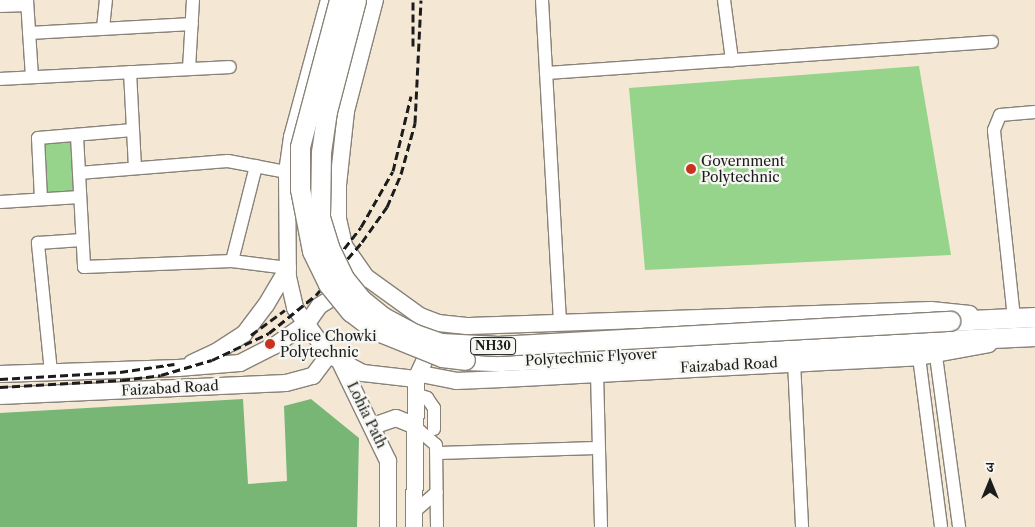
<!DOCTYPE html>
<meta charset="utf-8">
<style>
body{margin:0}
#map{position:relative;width:1035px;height:527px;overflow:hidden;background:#f4e8d5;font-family:"Libre Caslon Text","Noto Serif Devanagari",serif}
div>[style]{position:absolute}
.green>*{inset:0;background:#95d48a}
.forest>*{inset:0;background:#78b676}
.roads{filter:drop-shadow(1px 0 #888278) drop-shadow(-1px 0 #888278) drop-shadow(0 1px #888278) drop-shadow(0 -1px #888278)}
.minor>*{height:12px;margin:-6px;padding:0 6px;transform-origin:6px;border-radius:6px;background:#fff}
.major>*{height:16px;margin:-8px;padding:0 8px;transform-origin:8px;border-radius:8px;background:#fff}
.highway>*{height:19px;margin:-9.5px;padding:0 9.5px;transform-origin:9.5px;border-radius:9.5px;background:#fff}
.rail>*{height:3px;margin-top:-1.5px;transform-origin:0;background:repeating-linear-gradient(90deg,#1c1c1c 0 8px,transparent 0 12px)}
.bridges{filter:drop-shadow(1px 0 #888278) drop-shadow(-1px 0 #888278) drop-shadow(0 1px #888278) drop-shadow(0 -1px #888278)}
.highway-bridge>*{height:19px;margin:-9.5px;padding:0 9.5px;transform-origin:9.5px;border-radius:9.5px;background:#fff}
.dots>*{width:14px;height:14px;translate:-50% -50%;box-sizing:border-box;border:2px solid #f6f6f2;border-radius:50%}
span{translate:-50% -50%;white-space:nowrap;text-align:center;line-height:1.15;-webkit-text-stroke:4.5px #f6f6f2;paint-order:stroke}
.shield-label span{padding:1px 4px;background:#f6f6f2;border:1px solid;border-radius:4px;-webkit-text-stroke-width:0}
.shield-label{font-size:12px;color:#1c1c1c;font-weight:700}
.poi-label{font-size:14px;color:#1c1c1c}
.left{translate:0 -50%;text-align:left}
.street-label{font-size:14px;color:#1c1c1c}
.north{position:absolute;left:965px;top:457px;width:50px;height:50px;-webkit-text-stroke:4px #f6f6f2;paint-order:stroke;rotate:0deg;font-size:14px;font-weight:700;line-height:20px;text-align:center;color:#1c1c1c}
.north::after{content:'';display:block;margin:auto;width:18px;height:22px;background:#1c1c1c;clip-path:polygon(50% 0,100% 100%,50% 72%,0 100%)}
</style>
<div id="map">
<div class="green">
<i style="clip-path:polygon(919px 66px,951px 255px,645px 270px,629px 88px)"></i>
<i style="clip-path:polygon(74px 140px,77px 193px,45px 195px,42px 142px)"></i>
</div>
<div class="forest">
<i style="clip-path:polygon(243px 399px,248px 484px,287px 481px,284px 406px,311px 399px,359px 438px,357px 527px,0 527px,0 413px)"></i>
</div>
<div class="roads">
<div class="minor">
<i style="left:27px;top:0;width:77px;rotate:86.3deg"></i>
<i style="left:542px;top:0;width:324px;rotate:86.8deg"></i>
<i style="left:724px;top:0;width:61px;rotate:82.4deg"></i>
<i style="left:0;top:6px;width:27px;rotate:-2deg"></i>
<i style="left:103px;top:28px;width:28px;rotate:-84deg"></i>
<i style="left:29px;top:33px;width:163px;rotate:-3.2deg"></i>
<i style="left:189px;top:69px;width:69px;rotate:-86.7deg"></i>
<i style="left:130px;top:72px;width:96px;rotate:87deg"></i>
<i style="left:546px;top:73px;width:447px;rotate:-4deg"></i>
<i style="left:0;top:79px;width:230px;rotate:-3deg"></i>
<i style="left:77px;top:136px;width:131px;rotate:86.9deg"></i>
<i style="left:84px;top:267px;width:148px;rotate:-2.3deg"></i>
<i style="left:232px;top:261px;width:56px;rotate:7.1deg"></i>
<i style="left:79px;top:173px;width:149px;rotate:-4.6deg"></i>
<i style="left:228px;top:161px;width:60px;rotate:10.6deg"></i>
<i style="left:41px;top:199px;width:61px;rotate:-92.8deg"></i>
<i style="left:38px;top:138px;width:95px;rotate:-4.8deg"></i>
<i style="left:0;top:202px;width:80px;rotate:-3.6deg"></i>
<i style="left:232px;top:261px;width:98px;rotate:-75.8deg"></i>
<i style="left:1014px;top:318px;width:189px;rotate:-96.1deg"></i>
<i style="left:994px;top:130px;width:16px;rotate:-68deg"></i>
<i style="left:1000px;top:115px;width:35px;rotate:-5deg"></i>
<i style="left:936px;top:356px;width:173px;rotate:82.3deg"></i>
<i style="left:919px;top:357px;width:171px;rotate:82.6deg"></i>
<i style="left:794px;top:362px;width:165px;rotate:87.2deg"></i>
<i style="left:51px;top:372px;width:130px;rotate:-95.8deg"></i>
<i style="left:38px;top:243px;width:44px;rotate:-3.9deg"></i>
<i style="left:597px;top:373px;width:154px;rotate:88.5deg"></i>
<i style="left:415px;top:394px;width:13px;rotate:18deg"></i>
<i style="left:427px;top:398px;width:12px;rotate:55deg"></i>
<i style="left:434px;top:408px;width:21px;rotate:90deg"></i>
<i style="left:413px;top:425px;width:30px;rotate:41deg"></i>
<i style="left:436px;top:445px;width:82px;rotate:89.3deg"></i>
<i style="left:437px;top:453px;width:161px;rotate:-1.8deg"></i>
<i style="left:414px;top:512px;width:30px;rotate:-41deg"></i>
</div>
<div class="major">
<i style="left:329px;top:0;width:142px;rotate:105.1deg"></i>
<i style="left:292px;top:137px;width:35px;rotate:98deg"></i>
<i style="left:287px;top:172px;width:105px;rotate:89.5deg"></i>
<i style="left:288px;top:277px;width:32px;rotate:77deg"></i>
<i style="left:295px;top:308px;width:58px;rotate:54.1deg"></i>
<i style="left:329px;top:355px;width:38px;rotate:28deg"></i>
<i style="left:363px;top:373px;width:53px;rotate:6.5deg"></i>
<i style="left:416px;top:379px;width:43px;rotate:-65.2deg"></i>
<i style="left:366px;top:277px;width:39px;rotate:-125deg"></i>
<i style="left:344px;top:245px;width:26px;rotate:-103deg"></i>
<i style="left:338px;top:220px;width:35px;rotate:-90deg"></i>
<i style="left:338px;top:185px;width:74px;rotate:-83.8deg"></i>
<i style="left:346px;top:111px;width:115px;rotate:-75.4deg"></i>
<i style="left:192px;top:363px;width:26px;rotate:-25deg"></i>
<i style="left:216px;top:352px;width:33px;rotate:-33deg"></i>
<i style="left:244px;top:334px;width:36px;rotate:-53deg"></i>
<i style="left:266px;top:305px;width:43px;rotate:-59.3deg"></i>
<i style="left:341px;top:364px;width:108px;rotate:64.1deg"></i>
<i style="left:388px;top:461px;width:66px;rotate:90deg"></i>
<i style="left:0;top:374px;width:178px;rotate:-1.9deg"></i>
<i style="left:178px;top:368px;width:62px;rotate:-4.6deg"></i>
<i style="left:240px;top:363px;width:38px;rotate:-27deg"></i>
<i style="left:274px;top:346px;width:42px;rotate:-35.2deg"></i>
<i style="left:308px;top:322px;width:19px;rotate:-55deg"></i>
<i style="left:319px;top:306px;width:55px;rotate:-31.7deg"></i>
<i style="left:366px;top:277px;width:67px;rotate:35.8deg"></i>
<i style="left:420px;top:316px;width:19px;rotate:21deg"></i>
<i style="left:438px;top:323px;width:31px;rotate:6deg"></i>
<i style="left:469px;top:326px;width:462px;rotate:-2deg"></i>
<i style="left:931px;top:310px;width:39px;rotate:6deg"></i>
<i style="left:421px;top:374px;width:36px;rotate:11deg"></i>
<i style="left:456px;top:381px;width:47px;rotate:-2.4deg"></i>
<i style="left:503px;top:379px;width:417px;rotate:-3deg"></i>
<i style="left:919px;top:357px;width:71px;rotate:-10.5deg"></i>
<i style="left:0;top:396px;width:286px;rotate:-2.6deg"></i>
<i style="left:286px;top:383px;width:28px;rotate:-15deg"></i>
<i style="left:313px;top:376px;width:26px;rotate:-53deg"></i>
<i style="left:373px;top:426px;width:24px;rotate:-19deg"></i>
<i style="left:396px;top:418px;width:18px;rotate:22deg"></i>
<i style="left:414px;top:527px;width:148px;rotate:-89.2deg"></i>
</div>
<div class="highway">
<i style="left:950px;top:321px;width:85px;rotate:-2.7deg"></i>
<i style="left:465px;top:360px;width:35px;rotate:2deg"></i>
<i style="left:500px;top:361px;width:536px;rotate:-2.68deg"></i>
</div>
</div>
<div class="rail">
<i style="left:413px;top:46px;width:46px;rotate:-90deg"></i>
<i style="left:322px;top:277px;width:63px;rotate:-52deg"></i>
<i style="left:361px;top:227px;width:64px;rotate:-60.3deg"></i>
<i style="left:393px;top:171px;width:77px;rotate:-76.5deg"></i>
<i style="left:251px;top:335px;width:42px;rotate:-36.3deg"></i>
<i style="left:0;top:379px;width:120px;rotate:-3.3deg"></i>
<i style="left:120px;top:372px;width:55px;rotate:-8.4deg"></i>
<i style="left:0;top:387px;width:122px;rotate:-3.3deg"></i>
<i style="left:122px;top:380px;width:39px;rotate:-7deg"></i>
<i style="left:161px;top:375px;width:53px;rotate:-16.4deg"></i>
<i style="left:212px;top:360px;width:63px;rotate:-25.3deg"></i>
<i style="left:269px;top:333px;width:60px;rotate:-39deg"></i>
<i style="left:316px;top:295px;width:70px;rotate:-49deg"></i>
<i style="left:362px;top:242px;width:43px;rotate:-54.5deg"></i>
<i style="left:387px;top:207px;width:36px;rotate:-67deg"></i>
<i style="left:401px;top:174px;width:53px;rotate:-74.6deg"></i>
<i style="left:415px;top:123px;width:123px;rotate:-87.2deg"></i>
</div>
<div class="bridges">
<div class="highway-bridge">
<i style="left:339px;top:0;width:152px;rotate:104.9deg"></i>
<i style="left:300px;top:147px;width:42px;rotate:90deg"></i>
<i style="left:300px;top:189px;width:63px;rotate:79deg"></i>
<i style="left:312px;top:251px;width:37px;rotate:64deg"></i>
<i style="left:328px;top:284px;width:36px;rotate:51deg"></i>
<i style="left:351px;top:312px;width:30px;rotate:37deg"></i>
<i style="left:375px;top:330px;width:72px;rotate:21.9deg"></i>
<i style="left:442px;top:357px;width:23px;rotate:7deg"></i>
<i style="left:356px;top:0;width:115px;rotate:104.6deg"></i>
<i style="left:327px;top:111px;width:41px;rotate:98.3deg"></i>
<i style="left:321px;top:152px;width:65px;rotate:90.9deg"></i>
<i style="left:320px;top:217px;width:31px;rotate:73deg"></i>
<i style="left:329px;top:247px;width:34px;rotate:64deg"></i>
<i style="left:344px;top:278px;width:28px;rotate:51deg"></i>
<i style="left:362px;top:300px;width:27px;rotate:39deg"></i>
<i style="left:383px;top:317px;width:36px;rotate:28deg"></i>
<i style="left:415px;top:334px;width:28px;rotate:19deg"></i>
<i style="left:441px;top:343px;width:57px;rotate:3deg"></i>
<i style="left:498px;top:346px;width:453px;rotate:-3.2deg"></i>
</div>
</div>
<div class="dots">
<i style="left:691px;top:169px;background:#c8321e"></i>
<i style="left:270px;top:344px;background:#c8321e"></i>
</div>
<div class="shield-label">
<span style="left:493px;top:346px">NH30</span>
</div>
<div class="poi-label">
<span class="left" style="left:701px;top:169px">Government<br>Polytechnic</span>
<span class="left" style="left:280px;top:344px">Police Chowki<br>Polytechnic</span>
</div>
<div class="street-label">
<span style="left:591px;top:357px;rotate:-3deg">Polytechnic Flyover</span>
<span style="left:729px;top:365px;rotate:-3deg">Faizabad Road</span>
<span style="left:170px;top:388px;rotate:-3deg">Faizabad Road</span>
<span style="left:367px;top:415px;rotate:64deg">Lohia Path</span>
</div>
<div class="north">उ</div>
</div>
